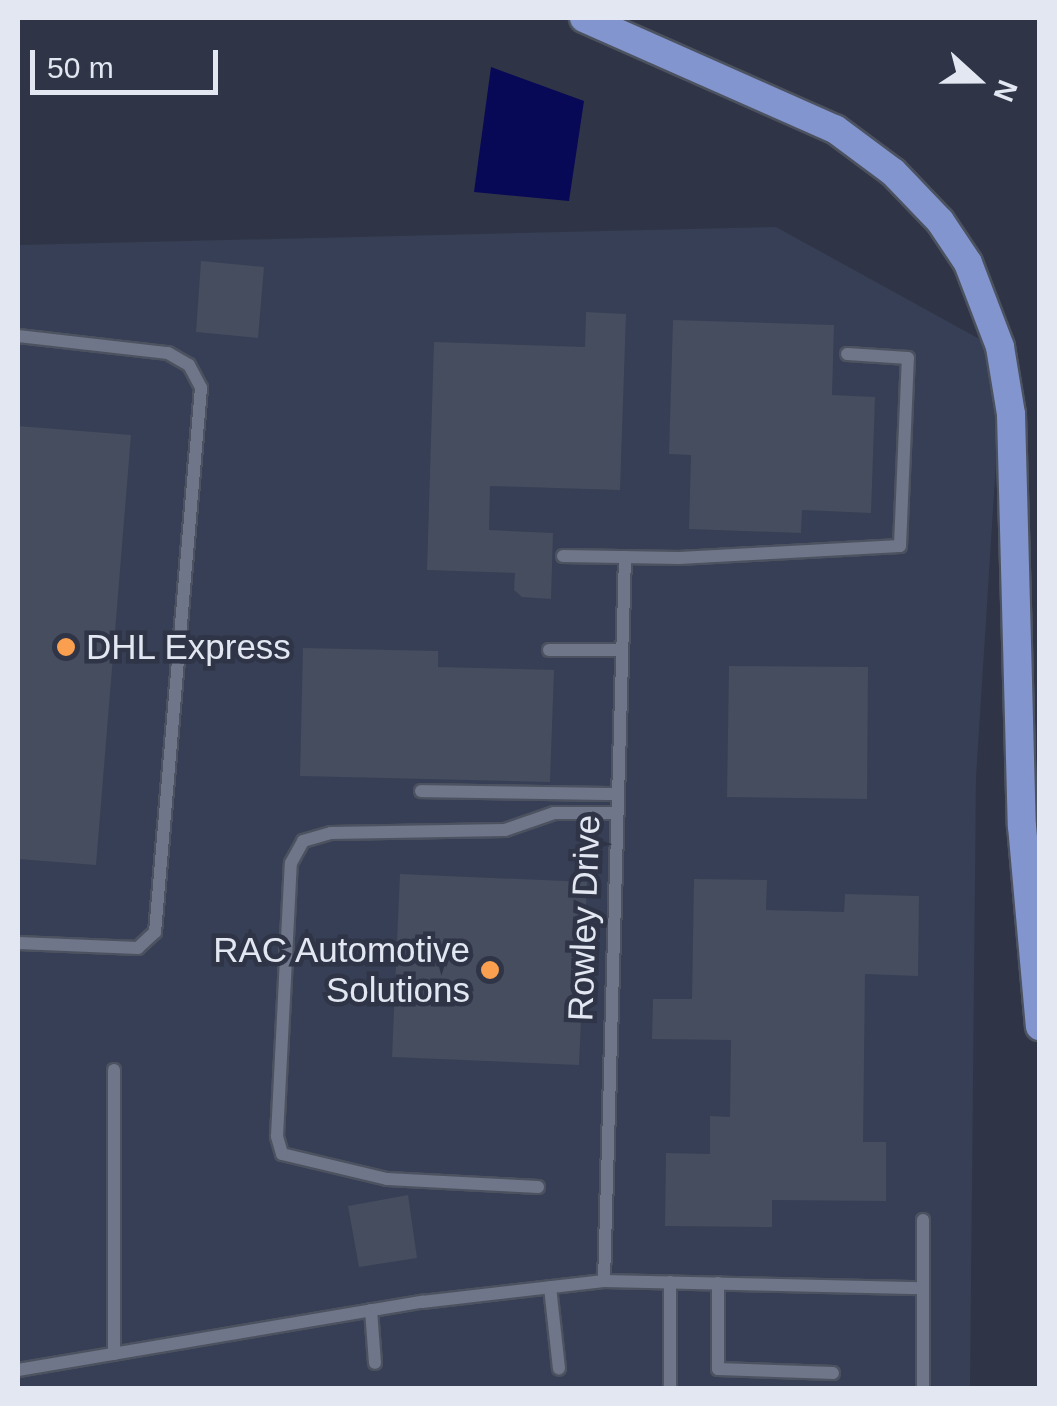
<!DOCTYPE html>
<style>
body{margin:0}
#map{position:relative;width:1057px;height:1406px;overflow:hidden;background:#2f3546;font-family:Helvetica,sans-serif}
div>[style]{position:absolute}
.built>*{inset:0;background:#363f55}
.water>*{inset:0;background:#080956}
.building>*{inset:0;background:#464d5f}
.roads{filter:drop-shadow(2px 0 #4c525f) drop-shadow(-2px 0 #4c525f) drop-shadow(0 2px #4c525f) drop-shadow(0 -2px #4c525f)}
.service>*{height:12px;margin:-6px;padding:0 6px;transform-origin:6px;border-radius:6px;background:#6f7689}
.trunk>*{height:28px;margin:-14px;padding:0 14px;transform-origin:14px;border-radius:14px;background:#8295ce}
.dots>*{width:28px;height:28px;translate:-50% -50%;box-sizing:border-box;border:5px solid #2f3546;border-radius:50%}
span{translate:-50% -50%;white-space:nowrap;text-align:center;line-height:1.15;-webkit-text-stroke:9px #2f3546;paint-order:stroke}
.poi-label{font-size:35px;color:#e2e7f2}
.left{translate:0 -50%;text-align:left}
.right{translate:-100% -50%;text-align:right}
.street-label{font-size:35px;color:#e2e7f2}
.frame{position:absolute;inset:0;border:20px solid #e2e7f2;pointer-events:none}
.north{position:absolute;left:927px;top:30px;width:100px;height:100px;-webkit-text-stroke:8px #2f3546;paint-order:stroke;rotate:111deg;font-size:28px;font-weight:700;line-height:40px;text-align:center;color:#e2e7f2}
.north::after{content:'';display:block;margin:auto;width:35px;height:45px;background:#e2e7f2;clip-path:polygon(50% 0,100% 100%,50% 72%,0 100%)}
.scale{position:absolute;left:30px;top:50px;width:188px;height:45px;box-sizing:border-box;border:5px solid #e2e7f2;border-top:0;padding-left:12px;font-size:30px;line-height:35px;white-space:nowrap;color:#e2e7f2;-webkit-text-stroke:8px #2f3546;paint-order:stroke}
</style>
<div id="map">
<div class="built">
<i style="clip-path:polygon(776px 227px,1003px 352px,976px 778px,970px 1388px,18px 1388px,18px 245px)"></i>
</div>
<div class="water">
<i style="clip-path:polygon(491px 67px,584px 101px,569px 201px,474px 192px)"></i>
</div>
<div class="building">
<i style="clip-path:polygon(201px 261px,264px 267px,258px 338px,196px 332px)"></i>
<i style="clip-path:polygon(586px 312px,626px 314px,620px 490px,490px 486px,489px 530px,553px 533px,551px 599px,522px 597px,514px 590px,515px 573px,427px 570px,434px 342px,585px 347px)"></i>
<i style="clip-path:polygon(673px 320px,834px 325px,832px 395px,875px 397px,871px 513px,802px 510px,801px 533px,689px 529px,691px 455px,669px 454px)"></i>
<i style="clip-path:polygon(18px 426px,131px 435px,96px 865px,18px 859px)"></i>
<i style="clip-path:polygon(303px 648px,438px 651px,438px 667px,554px 670px,550px 782px,300px 776px)"></i>
<i style="clip-path:polygon(729px 666px,868px 667px,867px 799px,727px 797px)"></i>
<i style="clip-path:polygon(400px 874px,587px 882px,579px 1065px,392px 1057px)"></i>
<i style="clip-path:polygon(694px 879px,767px 880px,766px 910px,844px 912px,845px 894px,919px 896px,918px 976px,865px 974px,863px 1142px,886px 1142px,886px 1201px,772px 1200px,772px 1227px,665px 1226px,666px 1153px,710px 1154px,710px 1116px,730px 1117px,731px 1040px,652px 1039px,653px 999px,692px 999px)"></i>
<i style="clip-path:polygon(408px 1195px,417px 1258px,359px 1267px,348px 1206px)"></i>
</div>
<div class="roads">
<div class="service">
<i style="left:18px;top:336px;width:151px;rotate:6.5deg"></i>
<i style="left:168px;top:353px;width:24px;rotate:30deg"></i>
<i style="left:189px;top:365px;width:26px;rotate:62deg"></i>
<i style="left:201px;top:388px;width:546px;rotate:94.83deg"></i>
<i style="left:155px;top:932px;width:23px;rotate:137deg"></i>
<i style="left:138px;top:948px;width:120px;rotate:-177.6deg"></i>
<i style="left:563px;top:556px;width:116px;rotate:1deg"></i>
<i style="left:679px;top:558px;width:221px;rotate:-3.1deg"></i>
<i style="left:900px;top:546px;width:188px;rotate:-87.6deg"></i>
<i style="left:908px;top:358px;width:61px;rotate:-176.2deg"></i>
<i style="left:549px;top:650px;width:73px"></i>
<i style="left:421px;top:791px;width:197px;rotate:0.9deg"></i>
<i style="left:114px;top:1070px;width:284px;rotate:90deg"></i>
<i style="left:538px;top:1187px;width:151px;rotate:-177deg"></i>
<i style="left:387px;top:1179px;width:108px;rotate:-166.6deg"></i>
<i style="left:282px;top:1154px;width:19px;rotate:-106deg"></i>
<i style="left:277px;top:1136px;width:273px;rotate:-87.1deg"></i>
<i style="left:291px;top:863px;width:25px;rotate:-61deg"></i>
<i style="left:303px;top:841px;width:29px;rotate:-16deg"></i>
<i style="left:331px;top:833px;width:174px;rotate:-1deg"></i>
<i style="left:505px;top:830px;width:52px;rotate:-19.1deg"></i>
<i style="left:554px;top:813px;width:63px"></i>
<i style="left:604px;top:1281px;width:724px;rotate:-88.34deg"></i>
<i style="left:718px;top:1283px;width:86px;rotate:90deg"></i>
<i style="left:718px;top:1369px;width:115px;rotate:2deg"></i>
<i style="left:550px;top:1287px;width:82px;rotate:83.7deg"></i>
<i style="left:371px;top:1310px;width:53px;rotate:85.7deg"></i>
<i style="left:18px;top:1370px;width:410px;rotate:-9.6deg"></i>
<i style="left:422px;top:1302px;width:183px;rotate:-6.6deg"></i>
<i style="left:604px;top:1281px;width:318px;rotate:1.3deg"></i>
<i style="left:670px;top:1388px;width:106px;rotate:-90deg"></i>
<i style="left:923px;top:1388px;width:168px;rotate:-90deg"></i>
</div>
<div class="trunk">
<i style="left:584px;top:18px;width:274px;rotate:23.9deg"></i>
<i style="left:835px;top:129px;width:72px;rotate:36.6deg"></i>
<i style="left:893px;top:172px;width:68px;rotate:46.2deg"></i>
<i style="left:940px;top:221px;width:50px;rotate:56.3deg"></i>
<i style="left:968px;top:263px;width:90px;rotate:69.1deg"></i>
<i style="left:1000px;top:347px;width:68px;rotate:80.7deg"></i>
<i style="left:1011px;top:414px;width:412px;rotate:88.5deg"></i>
<i style="left:1022px;top:826px;width:201px;rotate:84.9deg"></i>
</div>
</div>
<div class="dots">
<i style="left:66px;top:647px;background:#fa9f4f"></i>
<i style="left:490px;top:970px;background:#fa9f4f"></i>
</div>
<div class="poi-label">
<span class="left" style="left:86px;top:647px">DHL Express</span>
<span class="right" style="left:470px;top:970px">RAC Automotive<br>Solutions</span>
</div>
<div class="street-label">
<span style="left:584px;top:918px;rotate:-88deg">Rowley Drive</span>
</div>
<div class="frame"></div>
<div class="north">N</div>
<div class="scale">50 m</div>
</div>
